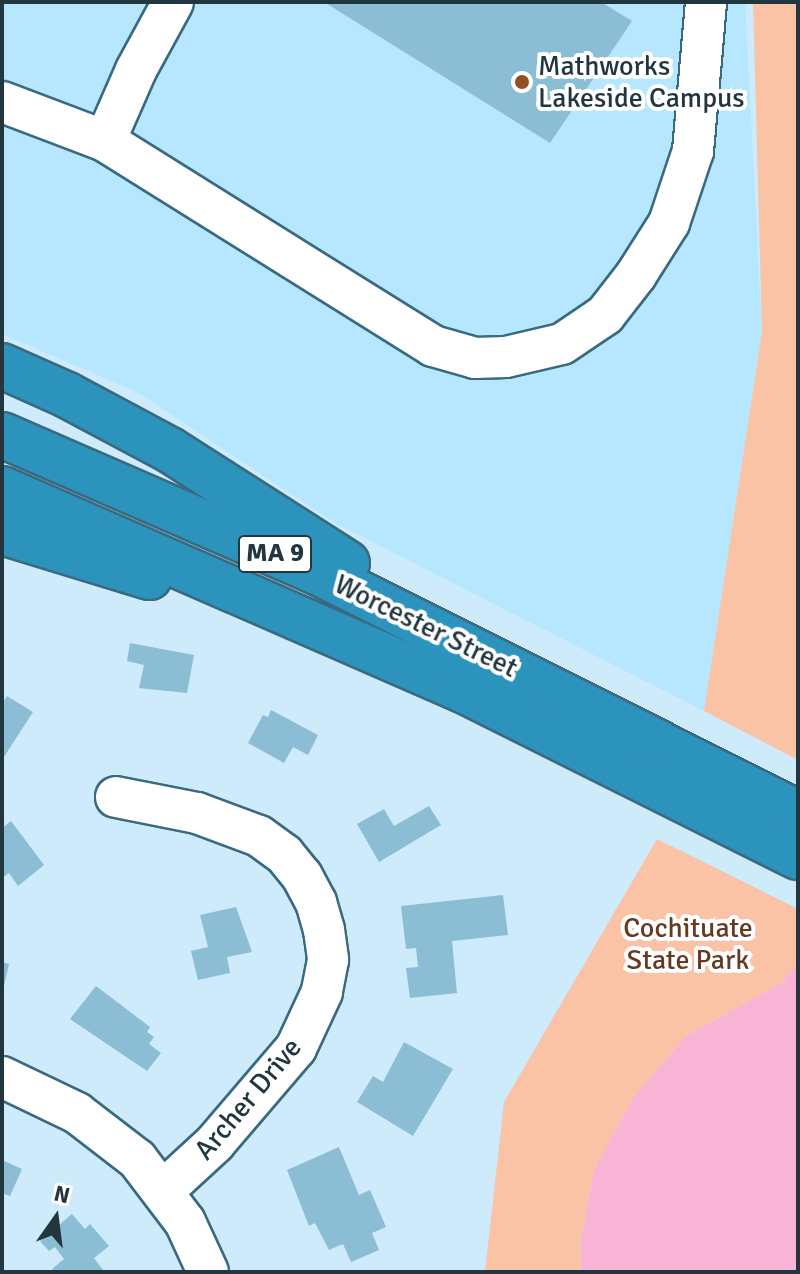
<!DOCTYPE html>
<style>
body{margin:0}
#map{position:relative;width:800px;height:1274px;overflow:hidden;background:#cdebfa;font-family:Signika,sans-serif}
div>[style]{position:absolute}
.built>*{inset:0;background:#b7e7fe}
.green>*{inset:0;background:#fac3a6}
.water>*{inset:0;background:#f9b3d5}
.building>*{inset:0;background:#8bbdd5}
.roads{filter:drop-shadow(2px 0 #396a80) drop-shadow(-2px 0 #396a80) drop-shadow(0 2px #396a80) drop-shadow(0 -2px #396a80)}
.minor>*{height:40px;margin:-20px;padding:0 20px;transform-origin:20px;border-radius:20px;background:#fff}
.highway>*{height:44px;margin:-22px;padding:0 22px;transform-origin:22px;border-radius:22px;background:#2c93bc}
.dots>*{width:22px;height:22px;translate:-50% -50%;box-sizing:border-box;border:4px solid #fff;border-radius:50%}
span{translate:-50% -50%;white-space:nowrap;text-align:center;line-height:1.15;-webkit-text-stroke:8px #fff;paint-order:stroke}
.shield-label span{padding:2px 6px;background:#fff;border:2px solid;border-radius:6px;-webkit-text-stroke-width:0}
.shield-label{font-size:26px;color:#21363f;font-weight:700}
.poi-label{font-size:28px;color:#21363f}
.left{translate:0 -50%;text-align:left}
.street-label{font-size:28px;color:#21363f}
.park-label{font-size:28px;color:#663a21}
.frame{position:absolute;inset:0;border:4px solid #21363f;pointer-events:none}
.north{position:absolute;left:16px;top:1178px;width:80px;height:80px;-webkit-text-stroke:6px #fff;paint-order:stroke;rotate:14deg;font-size:22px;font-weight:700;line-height:32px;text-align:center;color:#21363f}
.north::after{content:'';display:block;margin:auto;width:28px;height:36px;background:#21363f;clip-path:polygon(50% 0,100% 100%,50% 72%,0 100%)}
</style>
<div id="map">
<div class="built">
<i style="clip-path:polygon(2px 2px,745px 2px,762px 332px,704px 711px,335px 523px,137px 392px,2px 334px)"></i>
</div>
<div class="green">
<i style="clip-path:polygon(753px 2px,798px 2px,798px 760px,704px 711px,762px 332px)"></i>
<i style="clip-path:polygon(657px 839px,798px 909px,798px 964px,781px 983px,685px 1037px,633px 1098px,594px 1170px,580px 1246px,582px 1272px,485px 1272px,504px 1102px)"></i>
</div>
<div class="water">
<i style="clip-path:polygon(798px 964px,798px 1272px,582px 1272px,580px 1246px,594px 1170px,633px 1098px,685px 1037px,781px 983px)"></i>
</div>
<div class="building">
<i style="clip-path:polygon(324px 2px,601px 2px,632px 21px,550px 143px)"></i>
<i style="clip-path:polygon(130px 643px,194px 655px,187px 693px,139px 688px,144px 665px,127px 661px)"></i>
<i style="clip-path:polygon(7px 696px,33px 712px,2px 760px,2px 704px)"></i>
<i style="clip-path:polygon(271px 710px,318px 735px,308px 755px,293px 747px,284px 763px,248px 743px,263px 715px,268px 717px)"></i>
<i style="clip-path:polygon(429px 806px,441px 825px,379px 862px,357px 824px,384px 809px,394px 826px)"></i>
<i style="clip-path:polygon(11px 821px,44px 865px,18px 886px,9px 873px,2px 878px,2px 828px)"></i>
<i style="clip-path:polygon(503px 895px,508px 935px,452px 941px,457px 993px,410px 998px,406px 968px,418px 967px,416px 948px,406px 949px,401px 906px)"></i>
<i style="clip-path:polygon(236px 907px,252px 952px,227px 957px,230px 973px,198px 980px,191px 951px,208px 947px,200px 915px)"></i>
<i style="clip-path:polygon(2px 962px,9px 964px,3px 990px,2px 989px)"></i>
<i style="clip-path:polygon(96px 986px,150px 1027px,147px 1032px,154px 1037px,149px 1044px,161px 1053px,147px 1071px,70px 1019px)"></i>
<i style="clip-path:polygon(404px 1042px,453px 1069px,413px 1136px,357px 1102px,373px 1076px,383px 1082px)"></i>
<i style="clip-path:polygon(339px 1147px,359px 1195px,370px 1190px,386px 1227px,372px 1233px,379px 1250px,351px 1262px,343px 1244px,329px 1250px,315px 1223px,309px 1226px,287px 1170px)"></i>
<i style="clip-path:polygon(2px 1160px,22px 1169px,10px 1196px,2px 1193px)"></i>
<i style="clip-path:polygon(72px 1214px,85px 1229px,90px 1224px,109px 1246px,94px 1258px,103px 1270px,101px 1272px,54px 1272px,52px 1269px,64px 1259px,55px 1247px,49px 1251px,40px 1241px)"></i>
</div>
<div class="roads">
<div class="minor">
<i style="left:2px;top:102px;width:110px;rotate:20.7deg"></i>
<i style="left:105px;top:141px;width:387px;rotate:32deg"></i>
<i style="left:433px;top:346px;width:44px;rotate:15.9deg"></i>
<i style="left:475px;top:358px;width:31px;rotate:-2deg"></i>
<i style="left:506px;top:357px;width:57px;rotate:-13.1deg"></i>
<i style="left:562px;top:344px;width:52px;rotate:-34deg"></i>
<i style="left:605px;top:315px;width:51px;rotate:-52.2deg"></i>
<i style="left:636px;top:275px;width:62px;rotate:-57.6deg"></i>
<i style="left:669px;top:223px;width:76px;rotate:-71.6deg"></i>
<i style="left:693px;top:151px;width:150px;rotate:-85deg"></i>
<i style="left:105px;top:141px;width:77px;rotate:-66.4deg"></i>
<i style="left:136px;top:70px;width:77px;rotate:-61.4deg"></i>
<i style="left:116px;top:797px;width:83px;rotate:11.2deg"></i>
<i style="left:197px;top:813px;width:66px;rotate:20.4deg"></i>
<i style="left:259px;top:836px;width:31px;rotate:36deg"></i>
<i style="left:284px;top:854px;width:28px;rotate:51deg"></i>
<i style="left:302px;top:876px;width:30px;rotate:62deg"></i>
<i style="left:316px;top:902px;width:29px;rotate:74deg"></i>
<i style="left:324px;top:930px;width:30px;rotate:82deg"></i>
<i style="left:328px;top:960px;width:33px;rotate:101deg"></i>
<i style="left:322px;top:992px;width:62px;rotate:114.9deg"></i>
<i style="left:296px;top:1048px;width:125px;rotate:130.5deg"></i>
<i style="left:215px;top:1143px;width:69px;rotate:137.3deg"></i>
<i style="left:2px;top:1077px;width:83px;rotate:25.6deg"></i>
<i style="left:77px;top:1113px;width:76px;rotate:37.5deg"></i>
<i style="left:137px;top:1159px;width:79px;rotate:52.7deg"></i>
<i style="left:185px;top:1222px;width:55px;rotate:65.3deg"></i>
</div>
<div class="highway">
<i style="left:2px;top:366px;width:71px;rotate:24deg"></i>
<i style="left:67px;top:395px;width:117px;rotate:28.1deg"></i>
<i style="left:170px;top:450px;width:210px;rotate:32.6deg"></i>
<i style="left:2px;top:435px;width:346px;rotate:23.5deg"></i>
<i style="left:319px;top:573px;width:536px;rotate:26.61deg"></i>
<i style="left:2px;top:489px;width:503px;rotate:23.56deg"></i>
<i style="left:463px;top:690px;width:374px;rotate:26.5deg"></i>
<i style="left:2px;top:532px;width:154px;rotate:17deg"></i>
</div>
</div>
<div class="dots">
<i style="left:522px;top:82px;background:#934e24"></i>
</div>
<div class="shield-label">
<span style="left:275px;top:554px">MA 9</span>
</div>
<div class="poi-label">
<span class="left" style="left:538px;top:82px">Mathworks<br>Lakeside Campus</span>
</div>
<div class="street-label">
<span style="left:426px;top:626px;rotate:26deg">Worcester Street</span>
<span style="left:248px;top:1099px;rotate:-50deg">Archer Drive</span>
</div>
<div class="park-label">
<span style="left:688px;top:944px">Cochituate<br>State Park</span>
</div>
<div class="frame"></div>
<div class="north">N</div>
</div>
